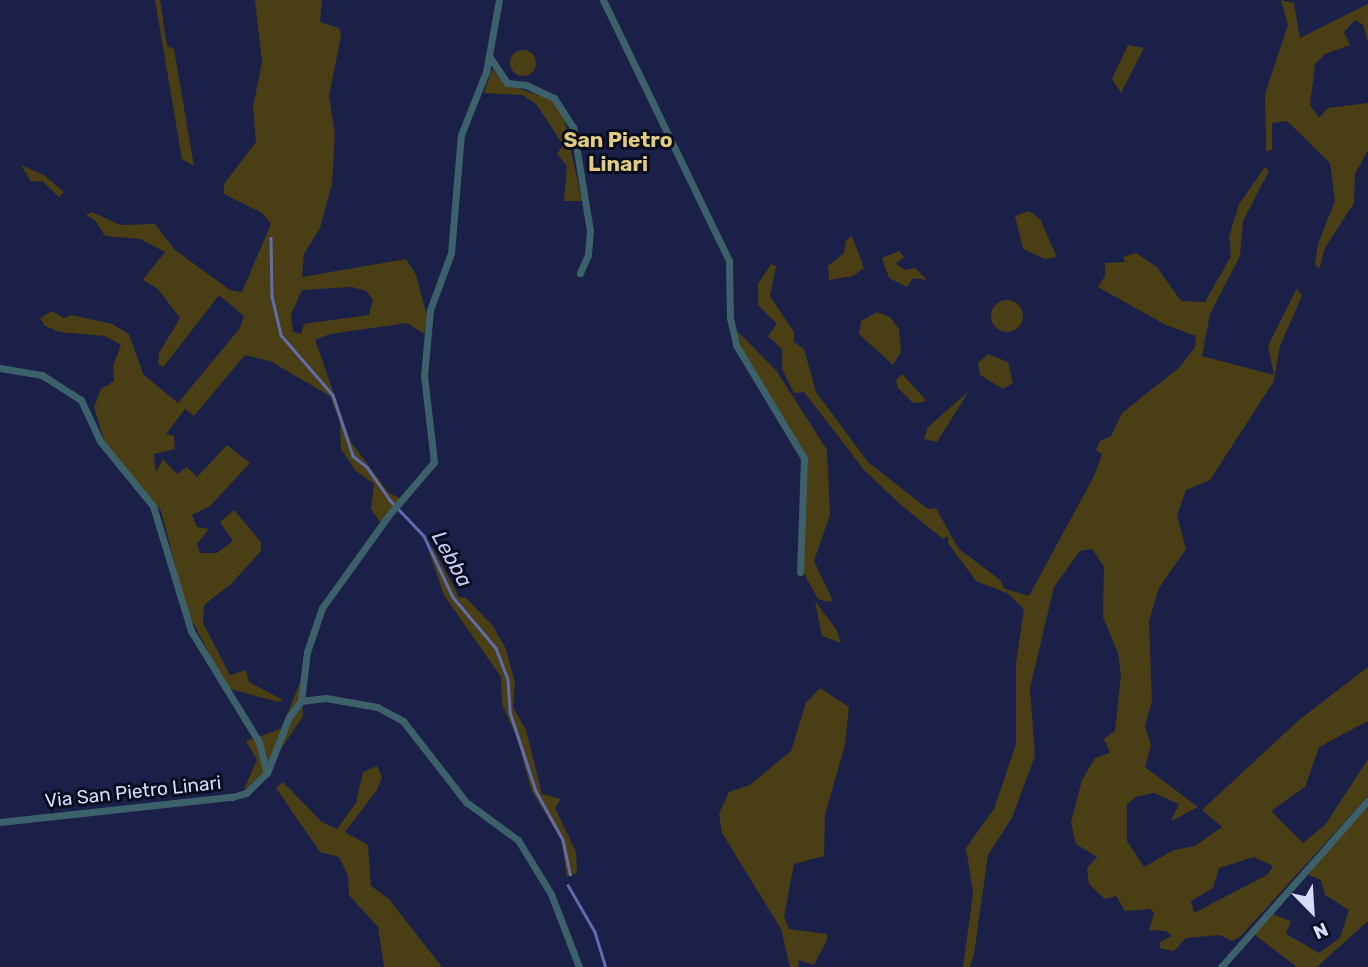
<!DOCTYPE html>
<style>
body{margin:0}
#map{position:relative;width:1368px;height:967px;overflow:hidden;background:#1b2048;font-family:Rubik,sans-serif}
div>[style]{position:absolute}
.green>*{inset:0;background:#493e14}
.round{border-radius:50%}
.stream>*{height:2.5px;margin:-1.25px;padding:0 1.25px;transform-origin:1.25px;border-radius:1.25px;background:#616cac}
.minor>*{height:7px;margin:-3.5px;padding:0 3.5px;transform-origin:3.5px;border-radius:3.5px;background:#3c616a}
span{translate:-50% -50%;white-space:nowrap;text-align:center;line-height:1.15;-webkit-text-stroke:6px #090c1e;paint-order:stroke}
.street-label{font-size:19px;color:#d6dcf7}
.neighbourhood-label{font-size:21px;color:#e0cb7e;font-weight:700}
.water-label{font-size:21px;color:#c4ccf1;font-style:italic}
.north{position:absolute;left:1277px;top:876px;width:70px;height:70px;-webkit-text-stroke:5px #090c1e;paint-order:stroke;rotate:156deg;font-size:19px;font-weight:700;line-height:28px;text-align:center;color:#d6dcf7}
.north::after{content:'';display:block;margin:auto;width:24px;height:32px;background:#d6dcf7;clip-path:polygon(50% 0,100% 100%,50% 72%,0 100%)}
</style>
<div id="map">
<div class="green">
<i style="clip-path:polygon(155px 0,160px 0,167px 46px,174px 49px,194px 166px,182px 159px)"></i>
<i style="clip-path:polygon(evenodd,255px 0,322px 0,320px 22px,339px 28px,341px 36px,329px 96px,335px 134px,332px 184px,320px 228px,304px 254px,302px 277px,406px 259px,416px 275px,427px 316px,424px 334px,407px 323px,330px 334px,315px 340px,351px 442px,389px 493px,401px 499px,380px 522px,371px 509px,374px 484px,356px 471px,341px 449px,340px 423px,330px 396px,270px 361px,245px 355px,194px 416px,185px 409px,166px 434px,174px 436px,175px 449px,154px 454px,156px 472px,163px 459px,177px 474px,187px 467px,197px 477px,227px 445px,250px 463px,210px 506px,192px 515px,197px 527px,209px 529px,197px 544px,200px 553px,217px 553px,233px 541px,220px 522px,234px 510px,261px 542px,261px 551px,231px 584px,204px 605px,203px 623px,230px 675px,246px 670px,249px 682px,283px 700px,278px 702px,227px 688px,187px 611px,161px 511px,106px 447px,94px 407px,101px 389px,114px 381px,113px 366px,121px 345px,105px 336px,60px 332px,45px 326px,40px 318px,52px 311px,64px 318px,72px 315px,112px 324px,129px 334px,143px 374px,178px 403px,240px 328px,244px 316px,219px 295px,169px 360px,163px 367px,158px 364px,159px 353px,180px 318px,158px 289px,143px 280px,165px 252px,140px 239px,105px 236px,95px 220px,86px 215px,92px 212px,120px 225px,155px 224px,175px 250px,230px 290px,242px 292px,271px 224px,262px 213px,224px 194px,224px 184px,256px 142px,253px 107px,262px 62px,255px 0,352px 287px,366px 291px,373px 300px,369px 315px,304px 324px,301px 334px,293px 332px,291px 315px,302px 290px,352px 287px)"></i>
<i style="clip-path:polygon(1281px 0,1294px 3px,1300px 38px,1368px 4px,1368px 42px,1363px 25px,1355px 20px,1344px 32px,1350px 45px,1325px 54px,1315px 64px,1310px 105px,1319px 118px,1328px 108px,1368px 103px,1368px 150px,1355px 174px,1354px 203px,1325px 248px,1319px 269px,1315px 264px,1318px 244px,1335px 201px,1330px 163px,1287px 121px,1272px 123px,1272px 149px,1267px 152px,1266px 149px,1265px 94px,1288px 25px)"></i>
<i style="clip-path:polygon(1128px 45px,1144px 48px,1121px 93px,1112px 79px)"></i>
<i class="round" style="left:510px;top:50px;width:26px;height:26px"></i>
<i style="clip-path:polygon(492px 69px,508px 85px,553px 100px,563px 113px,582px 201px,564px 201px,567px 166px,557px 154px,563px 145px,537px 105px,523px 95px,484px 93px)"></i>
<i style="clip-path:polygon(21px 165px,44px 175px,64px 192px,59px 197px,42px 181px,31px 182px)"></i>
<i style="clip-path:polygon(evenodd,1265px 167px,1269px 171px,1243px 221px,1240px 256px,1210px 314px,1202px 356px,1274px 375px,1268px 346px,1297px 288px,1302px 296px,1280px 346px,1274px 381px,1210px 480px,1186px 490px,1177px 515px,1186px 549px,1159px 588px,1149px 621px,1152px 701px,1145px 726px,1151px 745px,1145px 767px,1198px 807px,1171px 821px,1179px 804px,1154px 793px,1136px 797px,1127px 804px,1127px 841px,1144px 867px,1174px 850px,1195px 846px,1222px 827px,1202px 810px,1299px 720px,1368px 667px,1368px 721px,1319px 747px,1305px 787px,1271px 811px,1303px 843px,1325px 825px,1368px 759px,1368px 796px,1241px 936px,1232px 941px,1220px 935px,1186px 938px,1174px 951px,1160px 948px,1160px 942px,1172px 936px,1166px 931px,1149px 930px,1154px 913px,1150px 909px,1125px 911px,1116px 896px,1105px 899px,1089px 884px,1087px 868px,1097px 857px,1076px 844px,1071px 822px,1082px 780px,1095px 758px,1110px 753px,1104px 739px,1115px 731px,1121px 675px,1118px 653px,1103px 617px,1104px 567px,1092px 549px,1080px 551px,1054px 587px,1030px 688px,1035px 756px,1012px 818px,988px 855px,974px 954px,970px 967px,963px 967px,973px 893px,966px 848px,994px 809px,1016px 744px,1016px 663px,1024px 609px,1007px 593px,976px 581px,948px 543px,948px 536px,943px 539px,901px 505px,865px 471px,804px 392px,794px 393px,782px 369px,782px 349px,768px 336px,777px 324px,758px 305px,758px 284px,771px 264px,776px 266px,770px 296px,794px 332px,794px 342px,804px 349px,816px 392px,868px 462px,928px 509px,936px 508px,958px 548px,1000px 580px,1005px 589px,1029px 596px,1094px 476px,1102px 454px,1096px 450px,1100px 441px,1111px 436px,1122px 413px,1180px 367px,1195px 347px,1196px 336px,1166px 325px,1098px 287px,1105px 276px,1105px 263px,1125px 262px,1123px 257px,1136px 253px,1157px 267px,1181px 301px,1205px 302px,1231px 256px,1229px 237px,1239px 204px,1265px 167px,1254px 857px,1273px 866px,1267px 875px,1194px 913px,1191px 901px,1213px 888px,1219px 868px,1254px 857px)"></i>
<i style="clip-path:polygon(1029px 211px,1040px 219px,1057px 257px,1045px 259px,1023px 249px,1015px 216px)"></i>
<i style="clip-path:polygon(852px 236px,864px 268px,853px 276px,829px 280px,828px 266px,844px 253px,846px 240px)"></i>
<i style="clip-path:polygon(899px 251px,904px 257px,896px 264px,905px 270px,915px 268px,927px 280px,913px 278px,907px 287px,889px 278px,882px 258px)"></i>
<i class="round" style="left:991px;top:300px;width:32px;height:32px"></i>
<i style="clip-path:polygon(877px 312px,890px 317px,899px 329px,901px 352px,893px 365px,859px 334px,861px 321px)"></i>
<i style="clip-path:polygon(736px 330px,776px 370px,827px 450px,830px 515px,814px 561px,833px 601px,829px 602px,818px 599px,801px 568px,805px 458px,790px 427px,749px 370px)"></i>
<i style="clip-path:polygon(988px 354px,1008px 362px,1013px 383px,1003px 389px,980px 375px,978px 363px)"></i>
<i style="clip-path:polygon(902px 374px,925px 399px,924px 402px,913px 403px,898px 388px,896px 380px)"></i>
<i style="clip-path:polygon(969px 391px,937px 442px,924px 439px,928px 427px)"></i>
<i style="clip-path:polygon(433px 548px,459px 597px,466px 598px,493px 626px,506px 649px,515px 683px,513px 707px,526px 730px,542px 794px,561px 799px,555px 808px,576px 852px,577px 873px,567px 877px,561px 840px,531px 789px,517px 738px,502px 704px,501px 677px,444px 595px,429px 552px)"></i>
<i style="clip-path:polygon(815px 601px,836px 629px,841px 643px,822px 636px)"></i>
<i style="clip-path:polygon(301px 680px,303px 716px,267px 770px,243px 791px,257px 760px,246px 741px,281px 729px)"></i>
<i style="clip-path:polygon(820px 688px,849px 707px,845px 745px,825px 815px,824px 856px,794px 864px,784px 916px,789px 929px,827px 934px,827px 940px,814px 965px,799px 960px,798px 967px,790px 967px,781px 929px,722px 833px,719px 814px,729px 792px,750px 785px,791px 751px,806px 703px)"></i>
<i style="clip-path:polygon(377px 766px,382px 777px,377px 790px,345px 832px,368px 845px,371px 886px,389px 899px,442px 967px,384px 967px,378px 927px,349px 895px,348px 876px,339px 857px,320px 852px,276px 788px,283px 782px,322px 822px,337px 829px,356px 803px,363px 772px)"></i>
<i style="clip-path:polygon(1368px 807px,1368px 921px,1317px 967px,1297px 967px,1251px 932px,1272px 914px,1291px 921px,1286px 934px,1319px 953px,1340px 938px,1349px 910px,1325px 895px,1321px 880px,1304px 873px)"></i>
</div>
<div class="stream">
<i style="left:271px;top:238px;width:58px;rotate:89deg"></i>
<i style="left:272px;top:296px;width:40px;rotate:77deg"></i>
<i style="left:281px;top:335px;width:79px;rotate:49.1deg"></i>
<i style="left:333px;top:395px;width:64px;rotate:71.8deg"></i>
<i style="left:353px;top:456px;width:18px;rotate:38deg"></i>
<i style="left:367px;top:467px;width:39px;rotate:55deg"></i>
<i style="left:389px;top:499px;width:51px;rotate:46.6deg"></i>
<i style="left:424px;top:536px;width:68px;rotate:64.6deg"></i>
<i style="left:453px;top:597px;width:67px;rotate:49.9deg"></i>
<i style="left:496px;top:648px;width:34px;rotate:69deg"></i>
<i style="left:508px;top:680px;width:32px;rotate:86deg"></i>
<i style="left:510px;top:712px;width:83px;rotate:71.8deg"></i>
<i style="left:536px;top:791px;width:56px;rotate:61.1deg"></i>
<i style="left:563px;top:840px;width:35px;rotate:78deg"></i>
<i style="left:568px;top:885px;width:54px;rotate:60.1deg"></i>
<i style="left:595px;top:932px;width:37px;rotate:73deg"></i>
</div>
<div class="minor">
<i style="left:603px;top:0;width:290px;rotate:64.2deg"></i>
<i style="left:729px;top:261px;width:57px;rotate:89deg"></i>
<i style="left:730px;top:318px;width:28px;rotate:77deg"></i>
<i style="left:736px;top:345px;width:132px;rotate:59deg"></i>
<i style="left:804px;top:458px;width:114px;rotate:92deg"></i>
<i style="left:489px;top:56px;width:32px;rotate:56deg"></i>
<i style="left:507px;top:83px;width:19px;rotate:6deg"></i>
<i style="left:526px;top:85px;width:31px;rotate:25deg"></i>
<i style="left:554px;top:98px;width:35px;rotate:57deg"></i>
<i style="left:573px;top:127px;width:105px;rotate:80.7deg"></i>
<i style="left:590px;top:231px;width:24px;rotate:95deg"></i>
<i style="left:588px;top:255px;width:20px;rotate:114deg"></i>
<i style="left:0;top:368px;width:43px;rotate:9.5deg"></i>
<i style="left:42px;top:375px;width:46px;rotate:32.7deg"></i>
<i style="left:81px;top:400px;width:45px;rotate:65.1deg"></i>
<i style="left:100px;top:441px;width:84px;rotate:50.8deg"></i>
<i style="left:153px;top:506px;width:131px;rotate:73.1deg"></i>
<i style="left:191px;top:631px;width:130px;rotate:58.5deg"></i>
<i style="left:259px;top:742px;width:32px;rotate:76deg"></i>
<i style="left:301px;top:701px;width:25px;rotate:-7deg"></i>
<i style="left:326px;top:698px;width:52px;rotate:10deg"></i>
<i style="left:377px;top:707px;width:30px;rotate:28deg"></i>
<i style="left:403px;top:721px;width:103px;rotate:52.1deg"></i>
<i style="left:466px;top:802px;width:64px;rotate:36.2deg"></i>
<i style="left:518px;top:840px;width:63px;rotate:58.6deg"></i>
<i style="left:551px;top:894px;width:78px;rotate:69deg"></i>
<i style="left:0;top:822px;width:233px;rotate:-6.2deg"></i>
<i style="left:232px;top:797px;width:15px;rotate:-16deg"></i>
<i style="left:246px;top:793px;width:29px;rotate:-44deg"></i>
<i style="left:267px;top:773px;width:60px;rotate:-68.6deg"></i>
<i style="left:289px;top:717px;width:20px;rotate:-53deg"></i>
<i style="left:301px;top:701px;width:49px;rotate:-83deg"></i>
<i style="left:307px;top:652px;width:46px;rotate:-71.2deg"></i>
<i style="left:322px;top:608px;width:113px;rotate:-54.3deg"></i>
<i style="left:388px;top:516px;width:71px;rotate:-49.6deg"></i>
<i style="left:434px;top:462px;width:87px;rotate:-96.6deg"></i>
<i style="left:424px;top:376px;width:66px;rotate:-84.8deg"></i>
<i style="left:430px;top:310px;width:61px;rotate:-69.8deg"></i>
<i style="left:451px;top:253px;width:118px;rotate:-85.2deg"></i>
<i style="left:461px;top:135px;width:68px;rotate:-68.4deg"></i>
<i style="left:486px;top:72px;width:73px;rotate:-79.8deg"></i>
<i style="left:1221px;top:967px;width:222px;rotate:-48.6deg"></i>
</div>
<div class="street-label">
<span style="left:133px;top:792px;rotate:-6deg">Via San Pietro Linari</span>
</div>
<div class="neighbourhood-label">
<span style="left:618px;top:152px">San Pietro<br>Linari</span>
</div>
<div class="water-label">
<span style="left:452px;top:559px;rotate:61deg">Lebba</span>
</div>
<div class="north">N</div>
</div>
